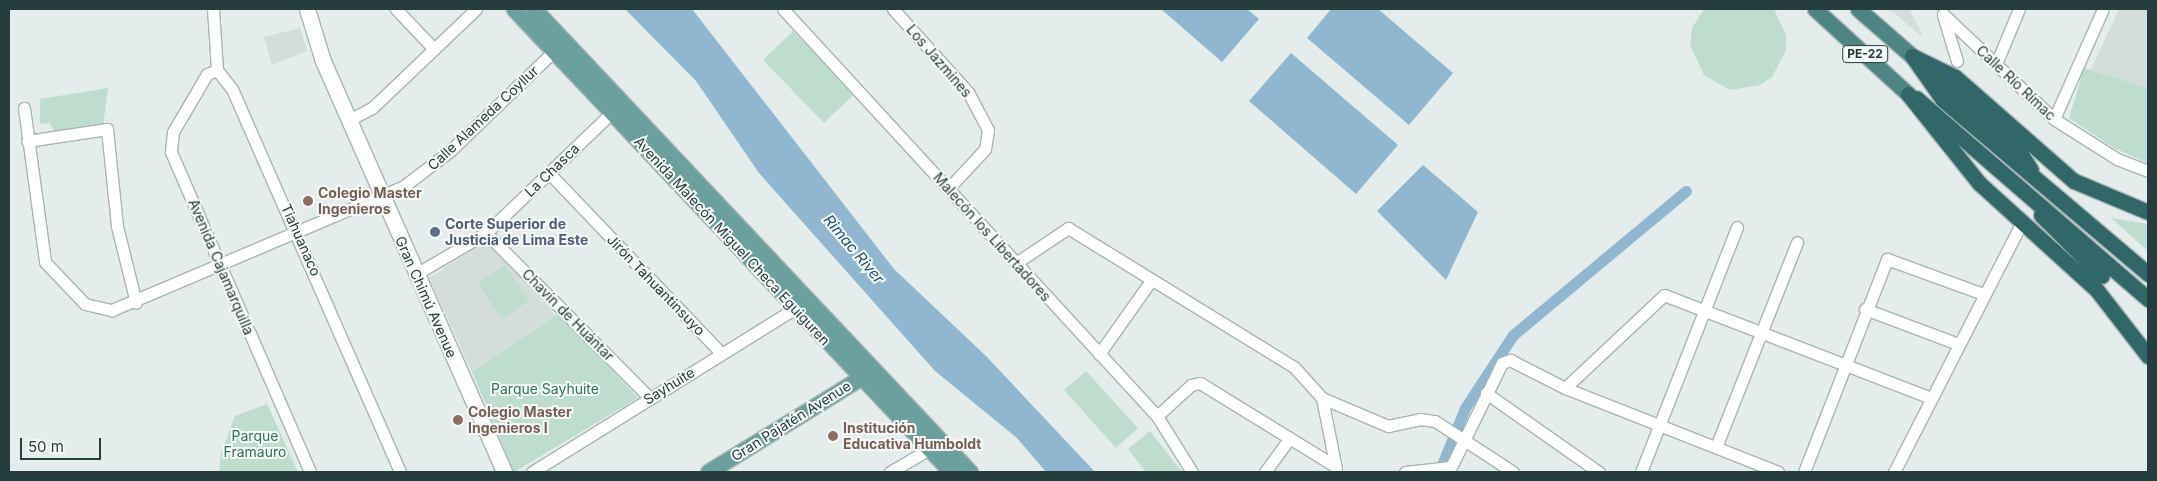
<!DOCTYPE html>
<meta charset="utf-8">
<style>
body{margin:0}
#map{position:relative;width:2157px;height:481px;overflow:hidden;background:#e4edeb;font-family:Inter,sans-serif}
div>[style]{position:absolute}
.built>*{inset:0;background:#d3ddda}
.green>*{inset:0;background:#bfddce}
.water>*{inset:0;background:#90b7cf}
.canal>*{height:11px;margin:-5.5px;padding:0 5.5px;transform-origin:5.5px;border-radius:5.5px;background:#90b7cf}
.roads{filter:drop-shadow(1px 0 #a7b5b3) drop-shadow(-1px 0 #a7b5b3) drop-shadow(0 1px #a7b5b3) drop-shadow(0 -1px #a7b5b3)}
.minor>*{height:11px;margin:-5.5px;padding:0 5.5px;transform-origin:5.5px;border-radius:5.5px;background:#fff}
.tertiary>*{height:15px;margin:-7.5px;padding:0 7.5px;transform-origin:7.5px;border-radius:7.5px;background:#fff}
.primary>*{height:15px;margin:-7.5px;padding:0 7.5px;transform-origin:7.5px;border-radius:7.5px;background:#6ca09e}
.trunk>*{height:15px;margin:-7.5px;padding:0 7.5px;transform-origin:7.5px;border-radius:7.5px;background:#4f8484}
.motorway>*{height:15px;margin:-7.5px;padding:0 7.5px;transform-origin:7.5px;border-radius:7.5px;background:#326769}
.dots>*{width:14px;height:14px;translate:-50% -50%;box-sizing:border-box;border:2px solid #f5f9f8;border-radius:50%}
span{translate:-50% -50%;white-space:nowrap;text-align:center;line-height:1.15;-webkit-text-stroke:4px #f5f9f8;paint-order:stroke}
.shield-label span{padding:1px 4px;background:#f5f9f8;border:1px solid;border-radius:4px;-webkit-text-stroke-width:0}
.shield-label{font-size:12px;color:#253e3d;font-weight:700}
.street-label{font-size:14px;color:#253e3d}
.education-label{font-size:14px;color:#785e54;font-weight:700}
.left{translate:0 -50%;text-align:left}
.service-label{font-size:14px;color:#4e5e75;font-weight:700}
.park-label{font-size:14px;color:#317359}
.water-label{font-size:15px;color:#215577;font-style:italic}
.frame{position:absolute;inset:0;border:10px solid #253e3d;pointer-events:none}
.scale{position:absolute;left:20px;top:438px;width:81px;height:22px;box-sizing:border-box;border:2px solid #253e3d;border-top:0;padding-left:6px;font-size:15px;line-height:18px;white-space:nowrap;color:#253e3d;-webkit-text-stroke:4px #f5f9f8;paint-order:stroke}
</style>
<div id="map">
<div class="built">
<i style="clip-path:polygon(1890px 9px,1909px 9px,1922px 33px,1920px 35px)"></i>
<i style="clip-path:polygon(2119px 9px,2148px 9px,2148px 88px,2091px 70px)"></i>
<i style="clip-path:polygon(300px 28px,307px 51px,272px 65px,264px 37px)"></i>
<i style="clip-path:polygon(487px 240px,555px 315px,472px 372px,429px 278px)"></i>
</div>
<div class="green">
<i style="clip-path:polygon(1704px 9px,1774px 9px,1786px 35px,1786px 50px,1772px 77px,1760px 85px,1730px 90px,1704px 75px,1690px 45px,1692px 28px)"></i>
<i style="clip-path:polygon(793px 31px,854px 94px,824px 123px,763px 60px)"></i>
<i style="clip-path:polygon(2084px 68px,2148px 88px,2148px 163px,2114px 148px,2069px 118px)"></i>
<i style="clip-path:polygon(108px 88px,103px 126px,55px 134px,50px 123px,40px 124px,40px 99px)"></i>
<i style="clip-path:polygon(2111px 218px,2148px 224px,2148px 251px)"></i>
<i style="clip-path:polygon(505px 265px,529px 301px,502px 319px,478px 283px)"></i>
<i style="clip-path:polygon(559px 313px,638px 398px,514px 472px,472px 372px)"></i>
<i style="clip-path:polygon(1086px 371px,1138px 428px,1116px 448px,1064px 390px)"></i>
<i style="clip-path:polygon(267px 404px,298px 472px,219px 472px,221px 453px,235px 416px)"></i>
<i style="clip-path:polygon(1150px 431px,1182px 472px,1146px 472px,1128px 449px)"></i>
</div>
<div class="water">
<i style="clip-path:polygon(625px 9px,692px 9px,894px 269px,986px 356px,1095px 472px,1046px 472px,1017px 438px,935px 371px,759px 173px,696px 81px)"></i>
<i style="clip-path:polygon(1161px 9px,1247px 9px,1259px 19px,1222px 62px)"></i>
<i style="clip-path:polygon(1331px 9px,1378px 9px,1453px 73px,1409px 125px,1307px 38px)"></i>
<i style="clip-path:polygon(1291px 53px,1398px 145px,1356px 194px,1249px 101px)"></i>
<i style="clip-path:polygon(1423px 165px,1478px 212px,1446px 280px,1377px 211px)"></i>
</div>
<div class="canal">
<i style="left:1439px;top:472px;width:69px;rotate:-67.9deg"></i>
<i style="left:1465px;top:408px;width:87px;rotate:-56.7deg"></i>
<i style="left:1513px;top:335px;width:225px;rotate:-39.8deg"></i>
</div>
<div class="roads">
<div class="minor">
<i style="left:213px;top:9px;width:61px;rotate:86.2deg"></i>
<i style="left:217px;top:70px;width:24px;rotate:52deg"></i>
<i style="left:232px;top:89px;width:418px;rotate:66.3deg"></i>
<i style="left:396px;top:9px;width:55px;rotate:46.5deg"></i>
<i style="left:783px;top:9px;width:553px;rotate:47.42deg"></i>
<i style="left:1157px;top:416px;width:66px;rotate:58deg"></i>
<i style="left:893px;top:9px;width:112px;rotate:47.9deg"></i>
<i style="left:968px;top:92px;width:43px;rotate:62.2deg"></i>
<i style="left:988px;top:130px;width:19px;rotate:99deg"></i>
<i style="left:985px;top:149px;width:54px;rotate:132.8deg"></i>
<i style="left:1943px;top:14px;width:153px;rotate:43.4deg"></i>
<i style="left:2054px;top:119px;width:75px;rotate:32.4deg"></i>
<i style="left:2117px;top:159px;width:33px;rotate:21deg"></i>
<i style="left:1943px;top:15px;width:48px;rotate:73.1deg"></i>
<i style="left:1996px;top:64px;width:60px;rotate:-67.3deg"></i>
<i style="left:217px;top:70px;width:11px;rotate:158deg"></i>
<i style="left:207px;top:74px;width:67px;rotate:120.4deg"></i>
<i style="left:173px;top:132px;width:20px;rotate:96deg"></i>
<i style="left:171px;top:152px;width:349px;rotate:66.5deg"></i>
<i style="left:24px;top:108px;width:155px;rotate:82.2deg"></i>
<i style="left:45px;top:262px;width:58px;rotate:46.4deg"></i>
<i style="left:85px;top:304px;width:28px;rotate:13deg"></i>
<i style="left:112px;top:310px;width:317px;rotate:-23deg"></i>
<i style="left:404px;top:186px;width:58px;rotate:-37.3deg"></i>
<i style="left:450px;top:151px;width:143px;rotate:-43.9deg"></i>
<i style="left:2054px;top:119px;width:120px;rotate:-66deg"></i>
<i style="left:349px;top:120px;width:26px;rotate:-28deg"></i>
<i style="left:372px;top:108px;width:144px;rotate:-43.6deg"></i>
<i style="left:27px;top:141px;width:81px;rotate:-8.5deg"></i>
<i style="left:107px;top:129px;width:98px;rotate:84.1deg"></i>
<i style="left:117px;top:226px;width:79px;rotate:76.1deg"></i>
<i style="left:549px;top:173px;width:249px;rotate:46.3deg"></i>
<i style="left:486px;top:233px;width:233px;rotate:45.2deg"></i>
<i style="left:1016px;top:263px;width:63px;rotate:-33.9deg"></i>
<i style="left:1068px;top:228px;width:265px;rotate:31.6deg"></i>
<i style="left:1294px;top:367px;width:42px;rotate:47.9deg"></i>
<i style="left:1322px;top:398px;width:72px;rotate:23deg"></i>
<i style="left:1388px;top:426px;width:33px;rotate:-12deg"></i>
<i style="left:1420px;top:419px;width:15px;rotate:8deg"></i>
<i style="left:1435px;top:421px;width:93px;rotate:33.2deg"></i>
<i style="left:416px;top:274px;width:81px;rotate:-30.4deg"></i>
<i style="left:486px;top:233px;width:173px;rotate:-43.8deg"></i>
<i style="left:1865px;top:309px;width:99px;rotate:20.6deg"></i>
<i style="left:1099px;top:354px;width:88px;rotate:-54.7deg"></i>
<i style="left:1565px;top:388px;width:136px;rotate:-43.2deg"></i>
<i style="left:1664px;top:295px;width:286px;rotate:21.1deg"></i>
<i style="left:1486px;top:393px;width:138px;rotate:35deg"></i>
<i style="left:1322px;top:398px;width:72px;rotate:78.8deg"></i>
<i style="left:1157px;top:416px;width:46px;rotate:-42.4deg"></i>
<i style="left:1191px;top:385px;width:9px;rotate:-13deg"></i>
<i style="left:1200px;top:383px;width:158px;rotate:31.6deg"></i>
<i style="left:1716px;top:447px;width:220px;rotate:-68.4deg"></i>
<i style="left:1451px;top:467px;width:116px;rotate:-63.9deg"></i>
<i style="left:1502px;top:363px;width:9px;rotate:-21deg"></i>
<i style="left:1510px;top:360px;width:62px;rotate:27deg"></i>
<i style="left:1565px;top:388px;width:229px;rotate:21.5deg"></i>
<i style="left:532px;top:472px;width:318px;rotate:-31.9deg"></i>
<i style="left:890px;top:472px;width:53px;rotate:-30.4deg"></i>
<i style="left:1265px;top:472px;width:39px;rotate:-54deg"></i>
<i style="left:1405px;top:472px;width:46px;rotate:-6.2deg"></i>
<i style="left:1641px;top:472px;width:263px;rotate:-68.6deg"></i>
<i style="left:1804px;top:472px;width:229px;rotate:-68.7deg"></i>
<i style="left:1887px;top:259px;width:102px;rotate:20deg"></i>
<i style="left:1894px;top:472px;width:279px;rotate:-62.9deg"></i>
</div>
<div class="tertiary">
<i style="left:307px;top:9px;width:54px;rotate:72.9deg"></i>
<i style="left:323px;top:61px;width:449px;rotate:66.2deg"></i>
</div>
<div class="primary">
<i style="left:514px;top:9px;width:637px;rotate:46.65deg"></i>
<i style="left:534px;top:9px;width:636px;rotate:46.72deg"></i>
<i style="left:708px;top:472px;width:188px;rotate:-31.7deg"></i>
</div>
<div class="trunk">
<i style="left:1815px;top:9px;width:126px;rotate:42.4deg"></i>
<i style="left:1858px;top:9px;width:72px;rotate:41deg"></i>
</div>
<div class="motorway">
<i style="left:1912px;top:56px;width:54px;rotate:54.8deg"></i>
<i style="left:1943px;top:100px;width:269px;rotate:40.3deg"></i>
<i style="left:1912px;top:56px;width:48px;rotate:26deg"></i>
<i style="left:1955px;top:77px;width:158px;rotate:41.2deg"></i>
<i style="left:2074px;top:181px;width:80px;rotate:22.7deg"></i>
<i style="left:1931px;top:71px;width:113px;rotate:41.4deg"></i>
<i style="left:2016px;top:146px;width:28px;rotate:58deg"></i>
<i style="left:1908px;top:94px;width:114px;rotate:51.4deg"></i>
<i style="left:1979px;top:183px;width:158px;rotate:42.2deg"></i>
<i style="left:2096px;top:289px;width:85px;rotate:52.2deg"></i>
<i style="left:1916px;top:98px;width:307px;rotate:40.9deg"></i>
<i style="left:2041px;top:215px;width:86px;rotate:45deg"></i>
</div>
</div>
<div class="dots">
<i style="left:308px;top:201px;background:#8d6e63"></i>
<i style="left:435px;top:232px;background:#5c6f8a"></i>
<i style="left:458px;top:420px;background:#8d6e63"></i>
<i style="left:833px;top:436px;background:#8d6e63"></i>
</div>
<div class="shield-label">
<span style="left:1865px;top:54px">PE-22</span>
</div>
<div class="street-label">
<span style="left:939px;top:61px;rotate:49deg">Los Jazmines</span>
<span style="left:2016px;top:83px;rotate:43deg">Calle Río Rímac</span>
<span style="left:483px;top:118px;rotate:-43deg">Calle Alameda Coyllur</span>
<span style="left:552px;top:170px;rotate:-44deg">La Chasca</span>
<span style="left:992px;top:237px;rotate:48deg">Malecón los Libertadores</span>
<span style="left:301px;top:240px;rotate:66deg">Tiahuanaco</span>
<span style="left:732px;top:241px;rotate:47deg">Avenida Malecón Miguel Checa Eguiguren</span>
<span style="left:221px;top:267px;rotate:67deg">Avenida Cajamarquilla</span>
<span style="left:656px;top:285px;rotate:46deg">Jirón Tahuantinsuyo</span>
<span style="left:426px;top:297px;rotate:66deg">Gran Chimú Avenue</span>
<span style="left:568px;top:315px;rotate:45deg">Chavín de Huántar</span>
<span style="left:669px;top:386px;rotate:-32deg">Sayhuite</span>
<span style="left:791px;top:421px;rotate:-32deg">Gran Pajatén Avenue</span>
</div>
<div class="education-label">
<span class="left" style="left:318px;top:201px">Colegio Master<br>Ingenieros</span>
<span class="left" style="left:468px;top:420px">Colegio Master<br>Ingenieros I</span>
<span class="left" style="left:843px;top:436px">Institución<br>Educativa Humboldt</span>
</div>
<div class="service-label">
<span class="left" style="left:445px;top:232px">Corte Superior de<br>Justicia de Lima Este</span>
</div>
<div class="park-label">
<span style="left:545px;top:389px">Parque Sayhuite</span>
<span style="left:255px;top:444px">Parque<br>Framauro</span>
</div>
<div class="water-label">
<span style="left:854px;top:249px;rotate:50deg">Rimac River</span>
</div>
<div class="frame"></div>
<div class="scale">50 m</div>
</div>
